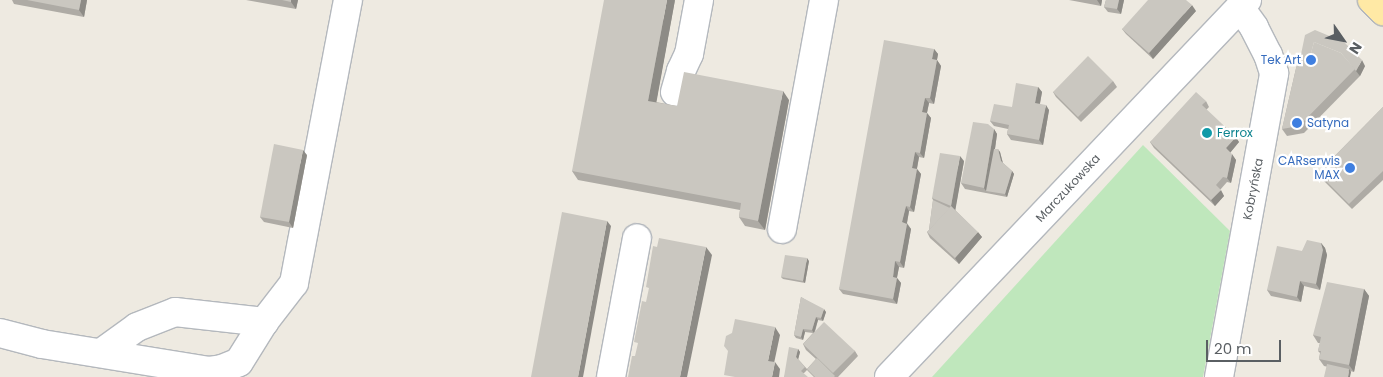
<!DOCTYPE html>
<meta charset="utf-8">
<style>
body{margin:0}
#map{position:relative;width:1383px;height:377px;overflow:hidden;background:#eeeae1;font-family:Poppins,sans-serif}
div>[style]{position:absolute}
.green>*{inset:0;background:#bfe7bc}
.roads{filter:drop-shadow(1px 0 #b4b8bd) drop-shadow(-1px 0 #b4b8bd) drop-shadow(0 1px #b4b8bd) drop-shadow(0 -1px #b4b8bd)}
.minor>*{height:28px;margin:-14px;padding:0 14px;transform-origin:14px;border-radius:14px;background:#fff}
.major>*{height:28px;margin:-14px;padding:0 14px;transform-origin:14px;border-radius:14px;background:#ffe9a5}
.wall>*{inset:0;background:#aeaba5}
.shaded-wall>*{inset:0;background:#8d8b86}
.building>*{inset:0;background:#cac7c0}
.dots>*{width:14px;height:14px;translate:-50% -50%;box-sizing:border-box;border:2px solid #fff;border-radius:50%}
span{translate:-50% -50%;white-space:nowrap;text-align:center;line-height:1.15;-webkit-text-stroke:4.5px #fff;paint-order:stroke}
.shop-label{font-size:12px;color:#366cbe}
.right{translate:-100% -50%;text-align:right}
.left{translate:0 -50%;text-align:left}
.culture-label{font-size:12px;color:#0d838f}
.street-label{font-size:12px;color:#5a5f63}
.north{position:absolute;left:1318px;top:15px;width:50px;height:50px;-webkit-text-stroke:4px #fff;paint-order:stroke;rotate:123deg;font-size:14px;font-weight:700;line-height:20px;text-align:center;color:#5a5f63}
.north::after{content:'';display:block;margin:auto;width:18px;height:22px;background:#5a5f63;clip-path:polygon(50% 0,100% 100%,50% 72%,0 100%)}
.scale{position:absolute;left:1206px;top:340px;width:75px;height:22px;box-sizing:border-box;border:2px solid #5a5f63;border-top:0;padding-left:6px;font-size:15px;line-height:18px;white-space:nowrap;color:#5a5f63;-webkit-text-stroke:4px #fff;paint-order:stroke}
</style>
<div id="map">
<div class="green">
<i style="clip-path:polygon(1143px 145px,1230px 231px,1203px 377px,932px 377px)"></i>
</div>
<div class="roads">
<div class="minor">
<i style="left:675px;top:92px;width:22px;rotate:-74deg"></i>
<i style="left:681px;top:71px;width:19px;rotate:-65deg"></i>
<i style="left:689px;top:54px;width:55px;rotate:-79.5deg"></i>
<i style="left:782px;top:229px;width:233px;rotate:-79.6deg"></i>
<i style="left:0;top:333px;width:43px;rotate:14.7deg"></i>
<i style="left:42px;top:344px;width:168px;rotate:9.2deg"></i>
<i style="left:208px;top:371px;width:14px;rotate:-8deg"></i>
<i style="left:222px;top:369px;width:18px;rotate:-22deg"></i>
<i style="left:239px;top:362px;width:47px;rotate:-58deg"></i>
<i style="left:101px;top:353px;width:44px;rotate:-35.8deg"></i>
<i style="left:137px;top:327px;width:41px;rotate:-21.5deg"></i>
<i style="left:175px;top:312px;width:90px;rotate:6.4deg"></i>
<i style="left:264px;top:322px;width:49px;rotate:-52.4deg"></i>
<i style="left:294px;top:283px;width:288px;rotate:-79.2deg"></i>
<i style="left:611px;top:377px;width:141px;rotate:-79.4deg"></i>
<i style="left:889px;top:377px;width:520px;rotate:-46.48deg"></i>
<i style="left:1219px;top:377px;width:309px;rotate:-79.7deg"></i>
<i style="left:1274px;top:73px;width:19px;rotate:-108deg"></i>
<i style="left:1268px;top:55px;width:31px;rotate:-117deg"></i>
<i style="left:1254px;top:27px;width:24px;rotate:-126deg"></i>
</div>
<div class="major">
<i style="left:1372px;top:0;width:16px;rotate:45deg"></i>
</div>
</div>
<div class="wall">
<i style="clip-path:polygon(12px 0,87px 0,84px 17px,14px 4px)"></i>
<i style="clip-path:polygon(246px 0,298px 0,296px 9px)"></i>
<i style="clip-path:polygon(675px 0,656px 102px,677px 106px,789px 100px,765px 230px,745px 226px,739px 217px,740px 210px,578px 180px,572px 171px)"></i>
<i style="clip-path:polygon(1069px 0,1102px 0,1101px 6px)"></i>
<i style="clip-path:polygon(1106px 0,1124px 0,1121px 14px,1108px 12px,1104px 7px)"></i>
<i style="clip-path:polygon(1196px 11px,1153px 59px,1126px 34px,1122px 29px)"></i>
<i style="clip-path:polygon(934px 49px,938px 54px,937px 60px,941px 66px,934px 104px,929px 103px,927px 113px,931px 118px,924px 158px,919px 157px,917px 169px,921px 174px,914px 212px,909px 211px,907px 223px,911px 229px,904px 268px,899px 267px,897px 278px,901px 283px,897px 304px,843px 294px,839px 289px)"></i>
<i style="clip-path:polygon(1297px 64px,1365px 66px,1360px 76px,1304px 133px,1287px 136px,1282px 129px)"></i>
<i style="clip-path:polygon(1113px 81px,1117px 87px,1081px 122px,1056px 97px,1053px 92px)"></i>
<i style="clip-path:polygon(1038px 87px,1042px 92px,1040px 104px,1049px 110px,1043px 145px,1011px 140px,1007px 134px,1008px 129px,994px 126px,990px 121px,1012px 107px)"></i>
<i style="clip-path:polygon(1206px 101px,1209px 107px,1206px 110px,1239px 142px,1230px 153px,1236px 160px,1231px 183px,1227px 182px,1220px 190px,1224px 196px,1215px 206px,1154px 148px,1150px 142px)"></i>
<i style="clip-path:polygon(1383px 107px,1383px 180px,1352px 209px,1322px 179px,1318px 173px)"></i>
<i style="clip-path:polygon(994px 129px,997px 134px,995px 149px,1000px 152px,1003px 163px,1012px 171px,1014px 174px,1007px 197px,965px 189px,961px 183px)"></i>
<i style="clip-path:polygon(307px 155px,293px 228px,264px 222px,260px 217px)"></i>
<i style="clip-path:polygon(964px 161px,955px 210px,982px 237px,959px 264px,930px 238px,927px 232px,929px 230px,933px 200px,932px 198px)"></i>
<i style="clip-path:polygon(1321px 243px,1325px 248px,1327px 255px,1320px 290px,1304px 286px,1301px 302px,1271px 296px,1267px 290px,1302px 251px)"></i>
<i style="clip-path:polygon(809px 261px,805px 283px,783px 279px,781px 277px)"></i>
<i style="clip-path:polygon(1364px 289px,1369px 296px,1354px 372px,1350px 371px,1351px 372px,1324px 366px,1319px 359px,1320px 353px,1318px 351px,1320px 343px,1318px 343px,1313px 335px)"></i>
<i style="clip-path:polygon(801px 297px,826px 312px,823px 321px,818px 320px,815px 332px,855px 351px,858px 356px,838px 377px,814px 377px,807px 370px,804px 373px,784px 377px,798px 349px,800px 352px,798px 359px,807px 369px,816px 359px,806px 350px,803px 344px,813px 333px,805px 332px,803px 340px,796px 338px,794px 335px)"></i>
</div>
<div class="shaded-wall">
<i style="clip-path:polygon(81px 0,87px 0,84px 17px,79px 10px)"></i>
<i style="clip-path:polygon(291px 0,298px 0,296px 9px,291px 2px)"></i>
<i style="clip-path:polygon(667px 0,675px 0,655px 110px,648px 101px)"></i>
<i style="clip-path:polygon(1098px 0,1102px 0,1101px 6px,1097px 0)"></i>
<i style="clip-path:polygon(1119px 0,1124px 0,1121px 14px,1117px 9px)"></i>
<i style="clip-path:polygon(1192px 5px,1196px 11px,1153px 59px,1149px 53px)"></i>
<i style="clip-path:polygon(934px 49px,938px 54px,936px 65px,932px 59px)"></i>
<i style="clip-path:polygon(937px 60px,941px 66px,934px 104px,930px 98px)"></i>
<i style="clip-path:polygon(1362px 60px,1365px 66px,1360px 76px,1356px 71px)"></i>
<i style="clip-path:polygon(1038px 87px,1042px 92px,1039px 108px,1035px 103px)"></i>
<i style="clip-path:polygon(783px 91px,789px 100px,765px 230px,758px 221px)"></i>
<i style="clip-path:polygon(925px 98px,929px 103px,926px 117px,922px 112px)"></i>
<i style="clip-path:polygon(1046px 105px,1049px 110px,1043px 145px,1039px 140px)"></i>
<i style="clip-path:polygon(927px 113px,931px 118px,924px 158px,920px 153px)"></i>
<i style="clip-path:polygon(994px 129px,997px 134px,989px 191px,986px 191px,984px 188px)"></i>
<i style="clip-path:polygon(1236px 137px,1239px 142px,1229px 154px,1226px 148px)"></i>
<i style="clip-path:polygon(998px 149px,1000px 152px,1003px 164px,1001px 161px)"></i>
<i style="clip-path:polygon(303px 150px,307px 155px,293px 228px,289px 222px)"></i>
<i style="clip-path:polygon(915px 152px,919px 157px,916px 173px,912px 168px)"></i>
<i style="clip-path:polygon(1232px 154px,1236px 160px,1231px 183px,1227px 178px)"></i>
<i style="clip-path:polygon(960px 156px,964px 161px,955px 212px,951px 206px)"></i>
<i style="clip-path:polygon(917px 169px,921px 174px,914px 212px,910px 207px)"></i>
<i style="clip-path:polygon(1012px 171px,1014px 174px,1007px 197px,1005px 194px)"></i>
<i style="clip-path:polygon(1221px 190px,1224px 196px,1215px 206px,1211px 200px)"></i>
<i style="clip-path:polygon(906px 206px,909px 211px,906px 228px,902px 222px)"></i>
<i style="clip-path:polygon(607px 221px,611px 226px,583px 377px,578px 377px)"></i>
<i style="clip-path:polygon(907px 224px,911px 229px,904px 268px,900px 262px)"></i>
<i style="clip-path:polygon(978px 232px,982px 237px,959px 264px,955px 258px)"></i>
<i style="clip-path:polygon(1321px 243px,1325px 248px,1327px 255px,1320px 290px,1316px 284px)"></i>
<i style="clip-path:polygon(706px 247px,712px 255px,687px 377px,680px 377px)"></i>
<i style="clip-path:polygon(807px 258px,809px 261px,805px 283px,803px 281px)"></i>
<i style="clip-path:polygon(895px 261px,899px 267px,896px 282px,893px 277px)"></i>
<i style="clip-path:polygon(897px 278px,901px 283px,897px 304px,893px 299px)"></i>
<i style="clip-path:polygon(1300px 281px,1304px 286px,1301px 302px,1297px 297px)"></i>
<i style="clip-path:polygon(1364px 289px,1369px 296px,1354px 372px,1349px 365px)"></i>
<i style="clip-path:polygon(824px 309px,826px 312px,823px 321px,821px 318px)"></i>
<i style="clip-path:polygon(816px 317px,818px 320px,814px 333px,812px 330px)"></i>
<i style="clip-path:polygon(775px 327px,780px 335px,773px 368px,768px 361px)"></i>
<i style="clip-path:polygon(803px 329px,805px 332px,803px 340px,801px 337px)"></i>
<i style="clip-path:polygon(798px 349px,800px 352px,798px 360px,796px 357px)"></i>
<i style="clip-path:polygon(775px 362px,780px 369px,779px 377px,772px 377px)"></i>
<i style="clip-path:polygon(1349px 369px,1351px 372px,1350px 377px,1348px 377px)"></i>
</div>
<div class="building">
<i style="clip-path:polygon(27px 0,81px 0,79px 10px)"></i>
<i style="clip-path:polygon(282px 0,291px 0,291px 2px)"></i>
<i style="clip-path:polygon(604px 0,667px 0,648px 101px,677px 106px,684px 72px,783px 91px,758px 221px,739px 217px,741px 203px,572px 171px)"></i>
<i style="clip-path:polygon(1106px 0,1119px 0,1117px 9px,1104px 7px)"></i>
<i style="clip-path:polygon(1148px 0,1186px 0,1192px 5px,1149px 53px,1122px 29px)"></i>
<i style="clip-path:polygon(1315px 30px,1344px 42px,1362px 60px,1356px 71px,1341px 53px,1314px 42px,1308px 64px,1299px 64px,1305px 35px)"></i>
<i style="clip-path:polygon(884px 40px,934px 49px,932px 59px,937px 60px,930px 98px,925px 98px,922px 112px,927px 113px,920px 153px,915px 152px,912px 168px,917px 169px,910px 207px,906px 206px,902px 222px,907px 224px,900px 262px,895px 261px,893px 277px,897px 278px,893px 299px,839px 289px)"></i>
<i style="clip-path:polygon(1314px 42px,1341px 53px,1355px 69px,1299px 126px,1282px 129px,1297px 64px,1308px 64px)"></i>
<i style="clip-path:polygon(1088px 56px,1113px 81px,1078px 117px,1053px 92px)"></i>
<i style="clip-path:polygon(1016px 83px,1038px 87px,1035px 103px,1046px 105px,1039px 140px,1007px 134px,1009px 125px,990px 121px,994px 104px,1012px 107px)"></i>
<i style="clip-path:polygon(1196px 92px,1206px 101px,1202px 105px,1236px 137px,1226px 148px,1232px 154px,1227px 178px,1223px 177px,1216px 185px,1221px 190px,1211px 200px,1150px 142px)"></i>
<i style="clip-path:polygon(1383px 107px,1383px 171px,1349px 204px,1318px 173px)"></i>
<i style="clip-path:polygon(973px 122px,988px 124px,994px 129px,984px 188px,961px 183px)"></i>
<i style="clip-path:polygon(274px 144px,303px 150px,289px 222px,260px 217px)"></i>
<i style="clip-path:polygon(994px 149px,998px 149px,1001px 161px,1012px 171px,1005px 194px,986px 191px)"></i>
<i style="clip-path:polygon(940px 153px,960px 156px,951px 206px,932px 198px)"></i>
<i style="clip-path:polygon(933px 200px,950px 208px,929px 230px)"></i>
<i style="clip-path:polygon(951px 206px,978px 232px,955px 258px,927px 232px)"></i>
<i style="clip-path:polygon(562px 212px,607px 221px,578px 377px,531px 377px)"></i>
<i style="clip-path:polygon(659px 238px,706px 247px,680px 377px,628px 377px,632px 356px,635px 356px,638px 343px,634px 342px,642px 301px,646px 302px,649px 288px,646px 287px,653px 246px,657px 247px)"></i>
<i style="clip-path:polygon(1307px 240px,1321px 243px,1323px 250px,1316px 284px,1300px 281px,1297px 297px,1267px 290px,1277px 246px,1302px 251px)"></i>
<i style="clip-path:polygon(785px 255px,807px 258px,803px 281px,781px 277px)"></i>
<i style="clip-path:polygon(1327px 282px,1364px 289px,1349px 365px,1319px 359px,1321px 351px,1318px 351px,1321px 337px,1313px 335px)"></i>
<i style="clip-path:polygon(801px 297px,824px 309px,821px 318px,816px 317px,812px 330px,803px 329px,801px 337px,794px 335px)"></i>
<i style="clip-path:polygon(735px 319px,775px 327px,768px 361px,775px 362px,772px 377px,735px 377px,724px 375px,728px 351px,724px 346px,726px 336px,732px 333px)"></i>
<i style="clip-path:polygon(824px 322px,855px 351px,833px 373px,803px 344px)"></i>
<i style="clip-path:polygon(789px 347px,798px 349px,796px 357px,805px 367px,801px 371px,808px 377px,784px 377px)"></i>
<i style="clip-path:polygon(817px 358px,835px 376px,834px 377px,815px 377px,807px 369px)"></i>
<i style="clip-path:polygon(1327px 364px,1349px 369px,1348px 377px,1324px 377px)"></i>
</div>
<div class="dots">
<i style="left:1311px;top:60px;background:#3f7fe0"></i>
<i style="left:1297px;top:123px;background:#3f7fe0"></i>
<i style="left:1207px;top:133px;background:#0f9aa8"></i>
<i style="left:1350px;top:168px;background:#3f7fe0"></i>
</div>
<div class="shop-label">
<span class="right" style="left:1301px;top:60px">Tek Art</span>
<span class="left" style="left:1307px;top:123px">Satyna</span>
<span class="right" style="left:1340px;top:168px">CARserwis<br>MAX</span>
</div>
<div class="culture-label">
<span class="left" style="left:1217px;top:133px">Ferrox</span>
</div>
<div class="street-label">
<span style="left:1068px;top:188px;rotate:-47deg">Marczukowska</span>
<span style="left:1253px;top:189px;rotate:-79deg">Kobryńska</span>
</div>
<div class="north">N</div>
<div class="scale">20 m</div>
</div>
